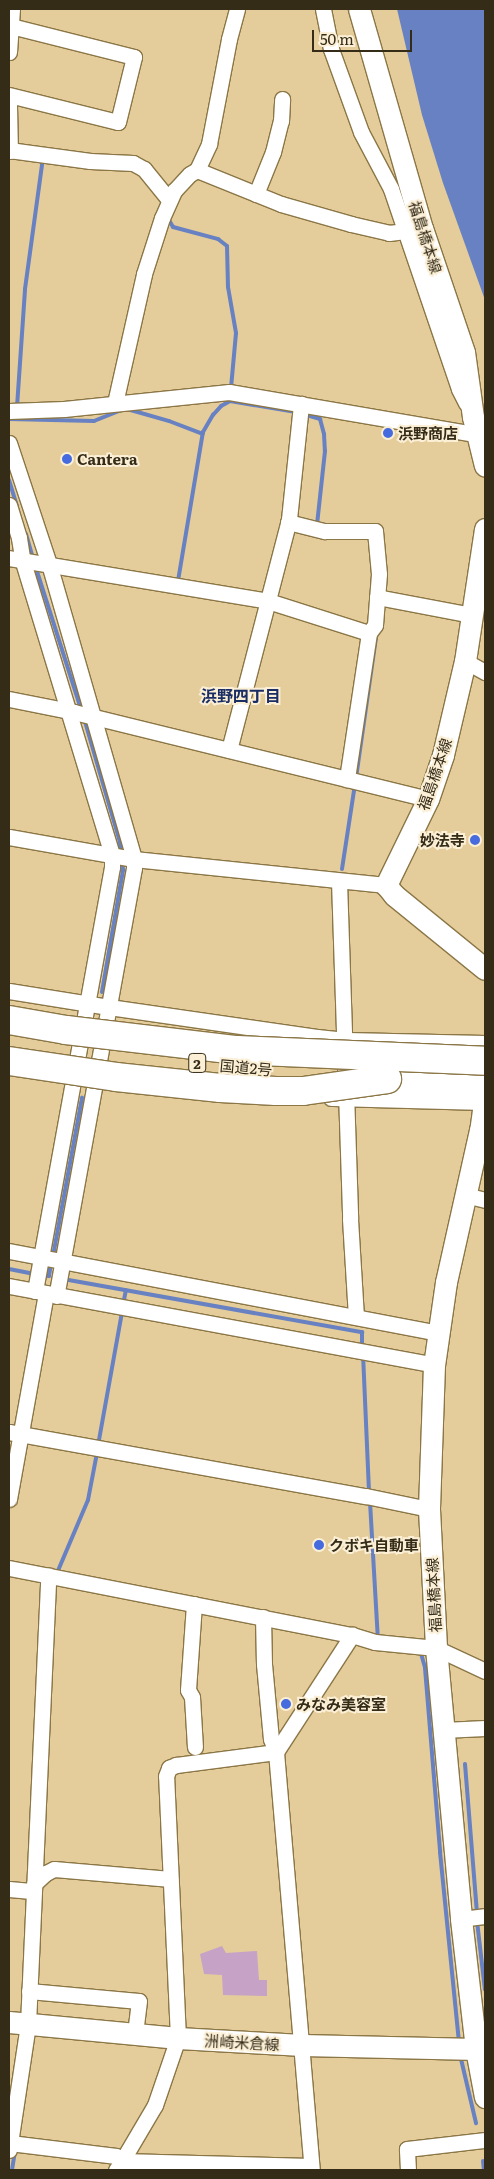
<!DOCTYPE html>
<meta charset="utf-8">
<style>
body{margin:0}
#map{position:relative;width:494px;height:2179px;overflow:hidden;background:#e4cd9a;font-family:Literata,"Noto Sans JP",serif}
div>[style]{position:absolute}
.green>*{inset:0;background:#c7a2c7}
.water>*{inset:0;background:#6781c2}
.stream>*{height:4px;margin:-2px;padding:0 2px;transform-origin:2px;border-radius:2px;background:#6781c2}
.roads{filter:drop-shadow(1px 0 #8b7646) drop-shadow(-1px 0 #8b7646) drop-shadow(0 1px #8b7646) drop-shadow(0 -1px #8b7646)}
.street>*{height:15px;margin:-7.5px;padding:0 7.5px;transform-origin:7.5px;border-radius:7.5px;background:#fff}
.secondary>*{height:21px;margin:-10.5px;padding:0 10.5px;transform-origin:10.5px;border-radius:10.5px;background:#fff}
.highway>*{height:28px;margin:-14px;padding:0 14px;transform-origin:14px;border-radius:14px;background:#fff}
.bridges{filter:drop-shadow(1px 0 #8b7646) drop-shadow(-1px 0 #8b7646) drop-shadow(0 1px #8b7646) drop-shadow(0 -1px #8b7646)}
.highway-bridge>*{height:28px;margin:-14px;padding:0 14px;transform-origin:14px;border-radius:14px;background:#fff}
.dots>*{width:14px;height:14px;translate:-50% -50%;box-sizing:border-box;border:2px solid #fbefd6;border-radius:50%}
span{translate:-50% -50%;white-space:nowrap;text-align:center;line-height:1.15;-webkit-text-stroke:4px #fbefd6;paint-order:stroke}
.shield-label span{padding:1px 4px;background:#fbefd6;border:1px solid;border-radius:4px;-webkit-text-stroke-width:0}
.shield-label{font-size:14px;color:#352c18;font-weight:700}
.street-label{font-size:15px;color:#352c18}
.poi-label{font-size:15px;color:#352c18;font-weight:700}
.left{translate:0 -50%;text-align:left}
.right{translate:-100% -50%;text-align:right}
.neighbourhood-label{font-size:16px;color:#1a2d64;font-weight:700}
.frame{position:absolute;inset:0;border:10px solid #352c18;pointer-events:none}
.scale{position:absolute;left:312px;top:30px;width:100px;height:22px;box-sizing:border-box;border:2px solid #352c18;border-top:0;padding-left:6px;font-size:15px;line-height:18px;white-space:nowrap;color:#352c18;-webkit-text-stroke:4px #fbefd6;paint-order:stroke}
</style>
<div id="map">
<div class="green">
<i style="clip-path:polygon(222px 1946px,226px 1953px,257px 1951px,259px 1980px,267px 1980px,267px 1996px,223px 1995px,222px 1975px,204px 1974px,200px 1954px)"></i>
</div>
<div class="water">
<i style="clip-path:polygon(397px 9px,485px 9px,485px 300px,443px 183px,422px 115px)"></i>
</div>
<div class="stream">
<i style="left:170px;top:216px;width:4px;rotate:104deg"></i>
<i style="left:169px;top:220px;width:8px;rotate:60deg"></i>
<i style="left:173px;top:227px;width:47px;rotate:14.9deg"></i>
<i style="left:218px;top:239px;width:11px;rotate:38deg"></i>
<i style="left:227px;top:246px;width:41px;rotate:88.6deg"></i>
<i style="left:228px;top:287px;width:47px;rotate:80.1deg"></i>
<i style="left:236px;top:333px;width:55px;rotate:95.2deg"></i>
<i style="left:17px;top:407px;width:118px;rotate:-86.1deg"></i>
<i style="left:25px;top:289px;width:132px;rotate:-82.2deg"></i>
<i style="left:127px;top:409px;width:44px;rotate:15.9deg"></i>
<i style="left:169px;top:421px;width:36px;rotate:21deg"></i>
<i style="left:303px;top:414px;width:18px;rotate:16deg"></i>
<i style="left:320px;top:419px;width:16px;rotate:75deg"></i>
<i style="left:324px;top:434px;width:17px;rotate:87deg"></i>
<i style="left:325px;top:451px;width:74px;rotate:96.2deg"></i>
<i style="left:9px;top:419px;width:85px;rotate:1.3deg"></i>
<i style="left:94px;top:421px;width:29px;rotate:-22deg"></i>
<i style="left:9px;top:480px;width:27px;rotate:73deg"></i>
<i style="left:26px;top:534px;width:26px;rotate:74deg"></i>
<i style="left:35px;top:565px;width:151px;rotate:72.3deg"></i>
<i style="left:178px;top:581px;width:151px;rotate:-80.5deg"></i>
<i style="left:203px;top:432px;width:20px;rotate:-60deg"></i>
<i style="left:213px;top:415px;width:12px;rotate:-48deg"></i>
<i style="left:221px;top:406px;width:10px;rotate:-29deg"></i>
<i style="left:230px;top:401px;width:67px;rotate:9.5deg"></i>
<i style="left:84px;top:718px;width:129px;rotate:73.8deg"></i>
<i style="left:120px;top:842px;width:11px;rotate:85deg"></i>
<i style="left:356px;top:778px;width:148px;rotate:-81.9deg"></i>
<i style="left:342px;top:869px;width:86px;rotate:-81.3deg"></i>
<i style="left:102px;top:992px;width:124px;rotate:-80.2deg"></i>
<i style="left:123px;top:870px;width:10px;rotate:-96deg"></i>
<i style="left:53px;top:1256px;width:161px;rotate:-79.6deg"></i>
<i style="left:9px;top:1269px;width:26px;rotate:11deg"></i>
<i style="left:42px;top:1275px;width:7px;rotate:8deg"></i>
<i style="left:49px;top:1276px;width:13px;rotate:-81deg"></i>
<i style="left:63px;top:1279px;width:304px;rotate:10.1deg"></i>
<i style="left:362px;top:1332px;width:15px;rotate:90deg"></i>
<i style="left:123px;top:1305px;width:15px;rotate:-79deg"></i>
<i style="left:363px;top:1354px;width:138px;rotate:87.5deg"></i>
<i style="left:99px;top:1440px;width:130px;rotate:-79.8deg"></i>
<i style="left:370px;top:1502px;width:137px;rotate:86.7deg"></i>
<i style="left:57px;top:1573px;width:79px;rotate:-67deg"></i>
<i style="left:88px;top:1500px;width:48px;rotate:-79.2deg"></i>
<i style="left:420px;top:1650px;width:19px;rotate:74deg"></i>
<i style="left:425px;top:1668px;width:185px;rotate:85.3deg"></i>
<i style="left:440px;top:1852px;width:190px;rotate:84.3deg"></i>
<i style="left:465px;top:1764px;width:150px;rotate:85.4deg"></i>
<i style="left:477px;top:1921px;width:69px;rotate:83.4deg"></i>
<i style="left:461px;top:2059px;width:66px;rotate:76.8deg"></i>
<i style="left:483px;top:2161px;width:9px;rotate:84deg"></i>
<i style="left:12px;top:2170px;width:18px;rotate:-81deg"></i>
</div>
<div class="roads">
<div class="street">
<i style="left:323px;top:9px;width:41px;rotate:78.7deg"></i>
<i style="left:331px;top:49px;width:88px;rotate:70.1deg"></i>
<i style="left:361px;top:132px;width:64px;rotate:62.2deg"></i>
<i style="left:391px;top:189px;width:211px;rotate:71.2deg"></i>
<i style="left:459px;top:389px;width:16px;rotate:63deg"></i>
<i style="left:9px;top:52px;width:43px;rotate:-86deg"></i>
<i style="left:9px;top:95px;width:112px;rotate:13.9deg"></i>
<i style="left:118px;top:122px;width:67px;rotate:-76.2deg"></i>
<i style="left:134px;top:57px;width:127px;rotate:-165.9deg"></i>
<i style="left:9px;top:105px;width:46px;rotate:88.8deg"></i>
<i style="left:9px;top:150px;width:82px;rotate:7.7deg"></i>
<i style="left:90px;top:161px;width:43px;rotate:2.7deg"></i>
<i style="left:133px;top:163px;width:13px;rotate:29deg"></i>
<i style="left:144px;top:169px;width:40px;rotate:51deg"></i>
<i style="left:197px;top:170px;width:29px;rotate:-65deg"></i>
<i style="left:209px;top:144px;width:107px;rotate:-79.2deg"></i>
<i style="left:229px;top:39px;width:31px;rotate:-75deg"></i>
<i style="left:256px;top:194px;width:45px;rotate:-68deg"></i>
<i style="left:273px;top:152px;width:32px;rotate:-76deg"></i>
<i style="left:281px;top:121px;width:22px;rotate:-87deg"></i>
<i style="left:115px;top:403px;width:132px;rotate:-77.3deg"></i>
<i style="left:144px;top:274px;width:59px;rotate:-72.2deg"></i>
<i style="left:162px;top:218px;width:30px;rotate:-66deg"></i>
<i style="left:174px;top:191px;width:23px;rotate:-47deg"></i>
<i style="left:190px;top:174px;width:8px;rotate:-30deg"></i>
<i style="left:197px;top:170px;width:91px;rotate:22deg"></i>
<i style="left:281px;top:204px;width:73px;rotate:15.9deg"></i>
<i style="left:351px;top:224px;width:39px;rotate:13deg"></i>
<i style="left:389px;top:233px;width:16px;rotate:-7deg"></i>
<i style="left:9px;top:411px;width:55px;rotate:-2.1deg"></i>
<i style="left:64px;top:409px;width:166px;rotate:-5.9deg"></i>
<i style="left:229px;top:392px;width:251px;rotate:9.7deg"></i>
<i style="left:9px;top:443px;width:127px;rotate:71.7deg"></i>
<i style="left:49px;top:564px;width:307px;rotate:73.9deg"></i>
<i style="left:134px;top:859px;width:9px;rotate:90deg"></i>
<i style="left:134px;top:868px;width:435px;rotate:100.3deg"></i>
<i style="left:9px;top:505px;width:34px;rotate:73deg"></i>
<i style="left:19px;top:538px;width:24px;rotate:81deg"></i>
<i style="left:23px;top:562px;width:306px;rotate:73.1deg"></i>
<i style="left:112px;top:855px;width:12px;rotate:90deg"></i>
<i style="left:112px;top:867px;width:431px;rotate:100.3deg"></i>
<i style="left:288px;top:522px;width:38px;rotate:14deg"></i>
<i style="left:325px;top:531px;width:50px"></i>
<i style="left:375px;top:531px;width:43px;rotate:84.7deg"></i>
<i style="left:379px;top:574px;width:51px;rotate:94.5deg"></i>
<i style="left:375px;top:625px;width:10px;rotate:127deg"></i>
<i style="left:9px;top:558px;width:263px;rotate:9.4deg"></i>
<i style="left:268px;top:601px;width:106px;rotate:17.6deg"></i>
<i style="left:369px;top:633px;width:148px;rotate:98.6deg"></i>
<i style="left:377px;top:597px;width:97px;rotate:10.7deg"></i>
<i style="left:465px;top:661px;width:23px;rotate:29deg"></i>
<i style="left:9px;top:699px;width:66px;rotate:11.3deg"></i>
<i style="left:74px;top:712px;width:365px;rotate:13.8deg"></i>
<i style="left:229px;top:750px;width:239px;rotate:-75.4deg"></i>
<i style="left:289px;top:519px;width:116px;rotate:-84deg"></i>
<i style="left:9px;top:837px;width:127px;rotate:10deg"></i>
<i style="left:134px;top:859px;width:253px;rotate:5.9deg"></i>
<i style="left:339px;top:881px;width:338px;rotate:88.1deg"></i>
<i style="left:350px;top:1219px;width:97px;rotate:86.5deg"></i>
<i style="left:9px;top:991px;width:101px;rotate:9.1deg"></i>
<i style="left:109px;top:1007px;width:210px;rotate:8.2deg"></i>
<i style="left:317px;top:1037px;width:29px;rotate:6deg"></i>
<i style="left:346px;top:1040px;width:139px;rotate:1.2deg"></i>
<i style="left:331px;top:1098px;width:154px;rotate:1.5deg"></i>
<i style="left:465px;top:1195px;width:21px;rotate:14deg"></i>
<i style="left:9px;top:1251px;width:438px;rotate:10.8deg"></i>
<i style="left:9px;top:1286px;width:432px;rotate:10.5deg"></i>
<i style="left:9px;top:1432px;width:363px;rotate:10.2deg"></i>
<i style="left:366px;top:1496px;width:64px;rotate:11.7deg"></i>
<i style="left:9px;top:1499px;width:209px;rotate:-79.8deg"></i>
<i style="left:9px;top:1568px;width:349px;rotate:11.1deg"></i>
<i style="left:352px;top:1635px;width:24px;rotate:17deg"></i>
<i style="left:375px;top:1642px;width:61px;rotate:5.6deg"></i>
<i style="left:436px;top:1648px;width:54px;rotate:25.1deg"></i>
<i style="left:194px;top:1604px;width:86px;rotate:94deg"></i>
<i style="left:188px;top:1690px;width:8px;rotate:60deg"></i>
<i style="left:192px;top:1697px;width:50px;rotate:86.6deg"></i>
<i style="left:263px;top:1617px;width:47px;rotate:88.8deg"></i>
<i style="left:264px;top:1664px;width:75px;rotate:84.7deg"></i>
<i style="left:271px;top:1739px;width:14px;rotate:69deg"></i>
<i style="left:276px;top:1752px;width:420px;rotate:85.1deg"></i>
<i style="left:443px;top:1730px;width:42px;rotate:-2.7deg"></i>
<i style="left:34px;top:1884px;width:16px;rotate:-43deg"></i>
<i style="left:46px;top:1873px;width:9px;rotate:-27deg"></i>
<i style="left:54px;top:1869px;width:117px;rotate:4.9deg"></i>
<i style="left:9px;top:1889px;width:25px;rotate:5deg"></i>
<i style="left:461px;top:1919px;width:24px;rotate:-7deg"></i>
<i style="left:29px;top:1991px;width:110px;rotate:5.2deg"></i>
<i style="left:139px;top:2001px;width:33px;rotate:97deg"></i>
<i style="left:10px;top:2143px;width:107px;rotate:7deg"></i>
<i style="left:116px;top:2156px;width:8px;rotate:40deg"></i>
<i style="left:122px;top:2161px;width:65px;rotate:-59.5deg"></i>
<i style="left:155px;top:2105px;width:71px;rotate:-71.1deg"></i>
<i style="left:178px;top:2038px;width:262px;rotate:-92.6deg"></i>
<i style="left:166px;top:1776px;width:9px;rotate:-69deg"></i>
<i style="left:169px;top:1768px;width:8px;rotate:-23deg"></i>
<i style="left:176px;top:1765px;width:101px;rotate:-7.4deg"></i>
<i style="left:276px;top:1752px;width:140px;rotate:-57deg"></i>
<i style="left:9px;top:2150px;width:127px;rotate:-81.4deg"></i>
<i style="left:28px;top:2024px;width:449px;rotate:-87.4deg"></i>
<i style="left:116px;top:2170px;width:11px;rotate:-56deg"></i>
<i style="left:122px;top:2161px;width:189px;rotate:1.5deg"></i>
<i style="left:408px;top:2170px;width:21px;rotate:-93deg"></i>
<i style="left:407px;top:2149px;width:79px;rotate:-6.6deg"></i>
</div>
<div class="secondary">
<i style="left:359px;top:9px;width:228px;rotate:74deg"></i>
<i style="left:422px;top:228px;width:131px;rotate:71.3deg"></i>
<i style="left:464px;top:352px;width:66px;rotate:82.1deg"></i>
<i style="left:473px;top:417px;width:50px;rotate:76.2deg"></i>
<i style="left:485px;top:529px;width:134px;rotate:98.6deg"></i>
<i style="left:465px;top:661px;width:97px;rotate:103.2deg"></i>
<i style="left:443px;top:755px;width:46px;rotate:108.8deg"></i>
<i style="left:428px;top:799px;width:96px;rotate:116deg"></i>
<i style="left:386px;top:885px;width:13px;rotate:51deg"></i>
<i style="left:394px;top:895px;width:117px;rotate:39.1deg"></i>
<i style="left:485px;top:1096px;width:34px;rotate:98deg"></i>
<i style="left:480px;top:1130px;width:156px;rotate:102.6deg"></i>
<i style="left:446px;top:1282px;width:84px;rotate:98.2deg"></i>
<i style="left:434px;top:1365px;width:144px;rotate:92deg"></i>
<i style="left:429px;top:1509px;width:139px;rotate:87.1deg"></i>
<i style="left:436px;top:1648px;width:272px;rotate:84.7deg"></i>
<i style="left:461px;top:1919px;width:131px;rotate:83.4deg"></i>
<i style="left:476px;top:2049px;width:49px;rotate:79.4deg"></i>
<i style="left:9px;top:2022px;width:170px;rotate:5.4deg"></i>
<i style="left:178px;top:2038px;width:124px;rotate:3.2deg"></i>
<i style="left:302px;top:2045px;width:174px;rotate:1.3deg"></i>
</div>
<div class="highway">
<i style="left:387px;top:1079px;width:98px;rotate:2.9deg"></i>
</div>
</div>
<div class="bridges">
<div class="highway-bridge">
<i style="left:9px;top:1020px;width:58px;rotate:10deg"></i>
<i style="left:66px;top:1030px;width:172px;rotate:6.7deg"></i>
<i style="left:237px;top:1050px;width:248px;rotate:2.5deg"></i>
<i style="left:9px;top:1061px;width:108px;rotate:8.5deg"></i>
<i style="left:116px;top:1077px;width:105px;rotate:6deg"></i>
<i style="left:220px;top:1088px;width:56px;rotate:3.1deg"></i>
<i style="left:276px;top:1091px;width:27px"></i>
<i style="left:303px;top:1091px;width:85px;rotate:-8.1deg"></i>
</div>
</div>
<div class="dots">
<i style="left:388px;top:433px;background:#456bde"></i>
<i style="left:67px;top:459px;background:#456bde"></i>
<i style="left:475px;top:840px;background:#456bde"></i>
<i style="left:319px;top:1545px;background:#456bde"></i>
<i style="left:286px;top:1704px;background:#456bde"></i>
</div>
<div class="shield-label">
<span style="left:197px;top:1063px">2</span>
</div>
<div class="street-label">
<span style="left:426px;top:237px;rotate:72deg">福島橋本線</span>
<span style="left:434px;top:774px;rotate:-71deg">福島橋本線</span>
<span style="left:246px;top:1067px;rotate:5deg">国道2号</span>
<span style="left:433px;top:1595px;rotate:-93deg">福島橋本線</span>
<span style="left:242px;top:2042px;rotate:3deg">洲崎米倉線</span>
</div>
<div class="poi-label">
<span class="left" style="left:398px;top:433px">浜野商店</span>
<span class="left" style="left:77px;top:459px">Cantera</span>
<span class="right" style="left:465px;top:840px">妙法寺</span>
<span class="left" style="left:329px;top:1545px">クボキ自動車</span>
<span class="left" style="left:296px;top:1704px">みなみ美容室</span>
</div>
<div class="neighbourhood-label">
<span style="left:241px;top:695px">浜野四丁目</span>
</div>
<div class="frame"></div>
<div class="scale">50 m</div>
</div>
